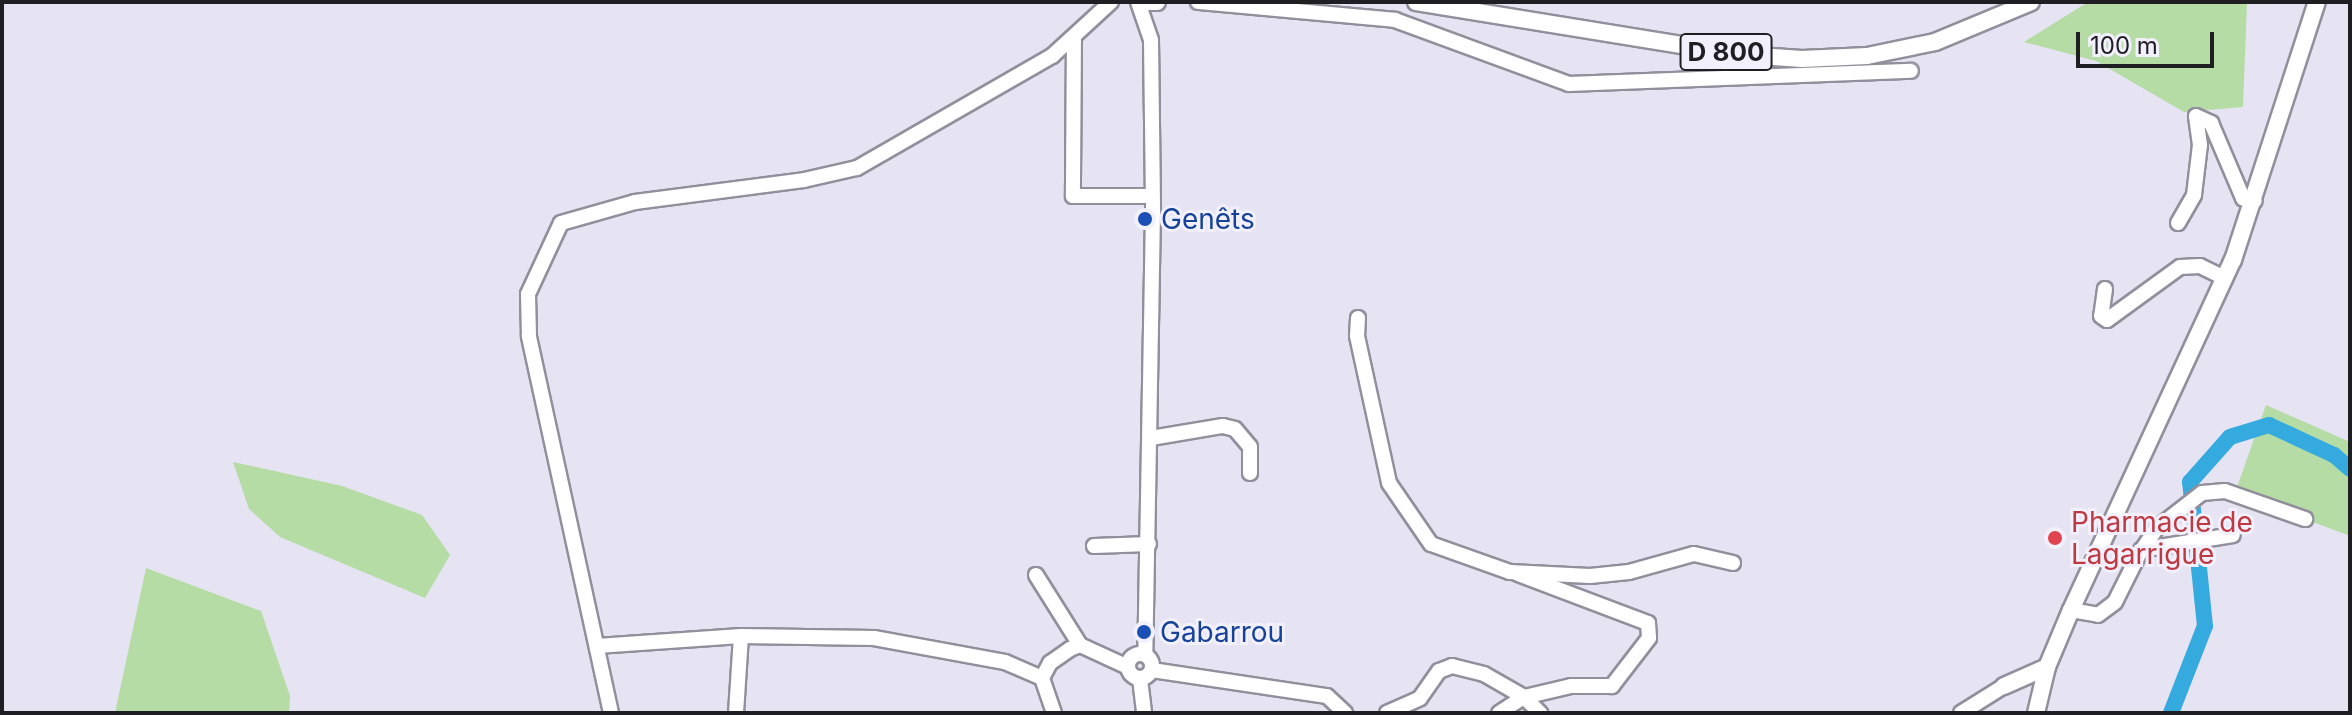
<!DOCTYPE html>
<meta charset="utf-8">
<style>
body{margin:0}
#map{position:relative;width:2352px;height:715px;overflow:hidden;background:#e6e3f2;font-family:Inter,sans-serif}
div>[style]{position:absolute}
.green>*{inset:0;background:#b4dca4}
.river>*{height:16px;margin:-8px;padding:0 8px;transform-origin:8px;border-radius:8px;background:#35aadf}
.roads{filter:drop-shadow(2px 0 #928f9c) drop-shadow(-2px 0 #928f9c) drop-shadow(0 2px #928f9c) drop-shadow(0 -2px #928f9c)}
.minor>*{height:14px;margin:-7px;padding:0 7px;transform-origin:7px;border-radius:7px;background:#fff}
.minor>.ring{margin:-7px;padding:0;box-sizing:content-box;background:none;border:14px solid #fff;border-radius:50%}
.major>*{height:16px;margin:-8px;padding:0 8px;transform-origin:8px;border-radius:8px;background:#fff}
.dots>*{width:22px;height:22px;translate:-50% -50%;box-sizing:border-box;border:4px solid #f3f0fd;border-radius:50%}
span{translate:-50% -50%;white-space:nowrap;text-align:center;line-height:1.15;-webkit-text-stroke:6px #f3f0fd;paint-order:stroke}
.shield-label span{padding:2px 6px;background:#f3f0fd;border:2px solid;border-radius:6px;-webkit-text-stroke-width:0}
.shield-label{font-size:26px;color:#1f1e23;font-weight:700}
.transit-label{font-size:28px;color:#164399}
.left{translate:0 -50%;text-align:left}
.health-label{font-size:28px;color:#be3a42}
.frame{position:absolute;inset:0;border:4px solid #1f1e23;pointer-events:none}
.scale{position:absolute;left:2076px;top:32px;width:138px;height:36px;box-sizing:border-box;border:4px solid #1f1e23;border-top:0;padding-left:10px;font-size:24px;line-height:28px;white-space:nowrap;color:#1f1e23;-webkit-text-stroke:6px #f3f0fd;paint-order:stroke}
</style>
<div id="map">
<div class="green">
<i style="clip-path:polygon(2088px 2px,2247px 2px,2243px 107px,2184px 112px,2096px 61px,2024px 42px)"></i>
<i style="clip-path:polygon(2266px 405px,2350px 442px,2350px 536px,2235px 493px)"></i>
<i style="clip-path:polygon(233px 462px,342px 486px,422px 515px,450px 555px,425px 598px,280px 537px,249px 509px)"></i>
<i style="clip-path:polygon(146px 568px,261px 611px,290px 696px,289px 713px,115px 713px)"></i>
</div>
<div class="river">
<i style="left:2171px;top:713px;width:93px;rotate:-68.7deg"></i>
<i style="left:2205px;top:626px;width:145px;rotate:-95.9deg"></i>
<i style="left:2190px;top:482px;width:60px;rotate:-48.4deg"></i>
<i style="left:2230px;top:437px;width:41px;rotate:-17.1deg"></i>
<i style="left:2269px;top:425px;width:72px;rotate:24.8deg"></i>
<i style="left:2334px;top:455px;width:21px;rotate:41deg"></i>
</div>
<div class="roads">
<div class="minor">
<i style="left:1138px;top:2px;width:40px;rotate:71.1deg"></i>
<i style="left:1151px;top:40px;width:172px;rotate:89.3deg"></i>
<i style="left:1153px;top:212px;width:443px;rotate:91deg"></i>
<i style="left:1198px;top:2px;width:198px;rotate:5.2deg"></i>
<i style="left:1395px;top:20px;width:185px;rotate:20.2deg"></i>
<i style="left:1569px;top:84px;width:342px;rotate:-2.2deg"></i>
<i style="left:1074px;top:37px;width:159px;rotate:90.4deg"></i>
<i style="left:1073px;top:196px;width:79px"></i>
<i style="left:2178px;top:223px;width:32px;rotate:-60deg"></i>
<i style="left:2194px;top:195px;width:50px;rotate:-83.2deg"></i>
<i style="left:2200px;top:145px;width:29px;rotate:-98deg"></i>
<i style="left:2196px;top:116px;width:17px;rotate:25deg"></i>
<i style="left:2211px;top:123px;width:82px;rotate:66.9deg"></i>
<i style="left:2243px;top:198px;width:12px;rotate:14deg"></i>
<i style="left:2105px;top:289px;width:27px;rotate:98deg"></i>
<i style="left:2101px;top:316px;width:7px;rotate:34deg"></i>
<i style="left:2107px;top:320px;width:90px;rotate:-36deg"></i>
<i style="left:2180px;top:267px;width:20px;rotate:-3deg"></i>
<i style="left:2200px;top:266px;width:28px;rotate:26deg"></i>
<i style="left:1358px;top:318px;width:18px;rotate:93deg"></i>
<i style="left:1357px;top:336px;width:150px;rotate:77.7deg"></i>
<i style="left:1389px;top:483px;width:74px;rotate:55.5deg"></i>
<i style="left:1431px;top:544px;width:84px;rotate:19.5deg"></i>
<i style="left:1510px;top:572px;width:80px;rotate:2.9deg"></i>
<i style="left:1590px;top:576px;width:39px;rotate:-6deg"></i>
<i style="left:1629px;top:572px;width:67px;rotate:-15.5deg"></i>
<i style="left:1694px;top:554px;width:40px;rotate:13deg"></i>
<i style="left:1151px;top:438px;width:73px;rotate:-9.5deg"></i>
<i style="left:1223px;top:426px;width:12px;rotate:14deg"></i>
<i style="left:1235px;top:429px;width:23px;rotate:50deg"></i>
<i style="left:1250px;top:447px;width:26px;rotate:90deg"></i>
<i style="left:1094px;top:546px;width:55px;rotate:-2.1deg"></i>
<i style="left:2142px;top:550px;width:27px;rotate:-56deg"></i>
<i style="left:2157px;top:528px;width:57px;rotate:-37.9deg"></i>
<i style="left:2202px;top:493px;width:23px;rotate:-5deg"></i>
<i style="left:2225px;top:491px;width:85px;rotate:19.3deg"></i>
<i style="left:1518px;top:574px;width:139px;rotate:20.7deg"></i>
<i style="left:1648px;top:623px;width:15px;rotate:86deg"></i>
<i style="left:1649px;top:638px;width:61px;rotate:127.6deg"></i>
<i style="left:1612px;top:686px;width:41px;rotate:180deg"></i>
<i style="left:1571px;top:686px;width:48px;rotate:166.8deg"></i>
<i style="left:1524px;top:697px;width:23px;rotate:45deg"></i>
<i style="left:1036px;top:575px;width:83px;rotate:57.8deg"></i>
<i style="left:2071px;top:610px;width:27px;rotate:10deg"></i>
<i style="left:2098px;top:615px;width:21px;rotate:-37deg"></i>
<i style="left:2115px;top:602px;width:58px;rotate:-63.4deg"></i>
<i style="left:2141px;top:550px;width:93px;rotate:-9.3deg"></i>
<i style="left:597px;top:646px;width:144px;rotate:-4deg"></i>
<i style="left:741px;top:636px;width:133px;rotate:0.9deg"></i>
<i style="left:874px;top:638px;width:133px;rotate:10.4deg"></i>
<i style="left:1005px;top:662px;width:40px;rotate:23.4deg"></i>
<i class="ring" style="left:1128px;top:654px;width:10px;height:10px"></i>
<i style="left:1152px;top:670px;width:177px;rotate:8.5deg"></i>
<i style="left:1327px;top:696px;width:25px;rotate:43deg"></i>
<i style="left:1140px;top:679px;width:34px;rotate:83deg"></i>
<i style="left:1420px;top:698px;width:33px;rotate:-55deg"></i>
<i style="left:1439px;top:671px;width:14px;rotate:-21deg"></i>
<i style="left:1452px;top:666px;width:33px;rotate:14deg"></i>
<i style="left:1484px;top:674px;width:46px;rotate:29.9deg"></i>
<i style="left:611px;top:713px;width:386px;rotate:-102.3deg"></i>
<i style="left:529px;top:336px;width:42px;rotate:-91.4deg"></i>
<i style="left:528px;top:294px;width:78px;rotate:-65.1deg"></i>
<i style="left:561px;top:223px;width:77px;rotate:-15.8deg"></i>
<i style="left:635px;top:202px;width:170px;rotate:-7.4deg"></i>
<i style="left:804px;top:180px;width:54px;rotate:-12.8deg"></i>
<i style="left:857px;top:168px;width:225px;rotate:-29.9deg"></i>
<i style="left:1052px;top:56px;width:80px;rotate:-42.5deg"></i>
<i style="left:736px;top:713px;width:77px;rotate:-86.3deg"></i>
<i style="left:1054px;top:713px;width:37px;rotate:-109deg"></i>
<i style="left:1042px;top:678px;width:17px;rotate:-62deg"></i>
<i style="left:1050px;top:663px;width:24px;rotate:-35deg"></i>
<i style="left:1070px;top:649px;width:11px;rotate:-22deg"></i>
<i style="left:1080px;top:645px;width:53px;rotate:24.6deg"></i>
<i style="left:1387px;top:713px;width:36px;rotate:-24deg"></i>
<i style="left:1499px;top:713px;width:30px;rotate:-33deg"></i>
<i style="left:1961px;top:713px;width:51px;rotate:-32.1deg"></i>
</div>
<div class="major">
<i style="left:1144px;top:2px;width:13px"></i>
<i style="left:1416px;top:2px;width:333px;rotate:9.2deg"></i>
<i style="left:1745px;top:55px;width:57px;rotate:4deg"></i>
<i style="left:1802px;top:59px;width:65px;rotate:-2.6deg"></i>
<i style="left:1867px;top:56px;width:69px;rotate:-11.6deg"></i>
<i style="left:1935px;top:42px;width:104px;rotate:-22.6deg"></i>
<i style="left:2004px;top:686px;width:47px;rotate:-23.8deg"></i>
<i style="left:2036px;top:713px;width:47px;rotate:-76.6deg"></i>
<i style="left:2047px;top:667px;width:62px;rotate:-67.2deg"></i>
<i style="left:2071px;top:610px;width:386px;rotate:-65.2deg"></i>
<i style="left:2233px;top:260px;width:271px;rotate:-72deg"></i>
</div>
</div>
<div class="dots">
<i style="left:1145px;top:219px;background:#1a4fb4"></i>
<i style="left:2055px;top:538px;background:#e0444e"></i>
<i style="left:1144px;top:632px;background:#1a4fb4"></i>
</div>
<div class="shield-label">
<span style="left:1726px;top:52px">D 800</span>
</div>
<div class="transit-label">
<span class="left" style="left:1161px;top:219px">Genêts</span>
<span class="left" style="left:1160px;top:632px">Gabarrou</span>
</div>
<div class="health-label">
<span class="left" style="left:2071px;top:538px">Pharmacie de<br>Lagarrigue</span>
</div>
<div class="frame"></div>
<div class="scale">100 m</div>
</div>
